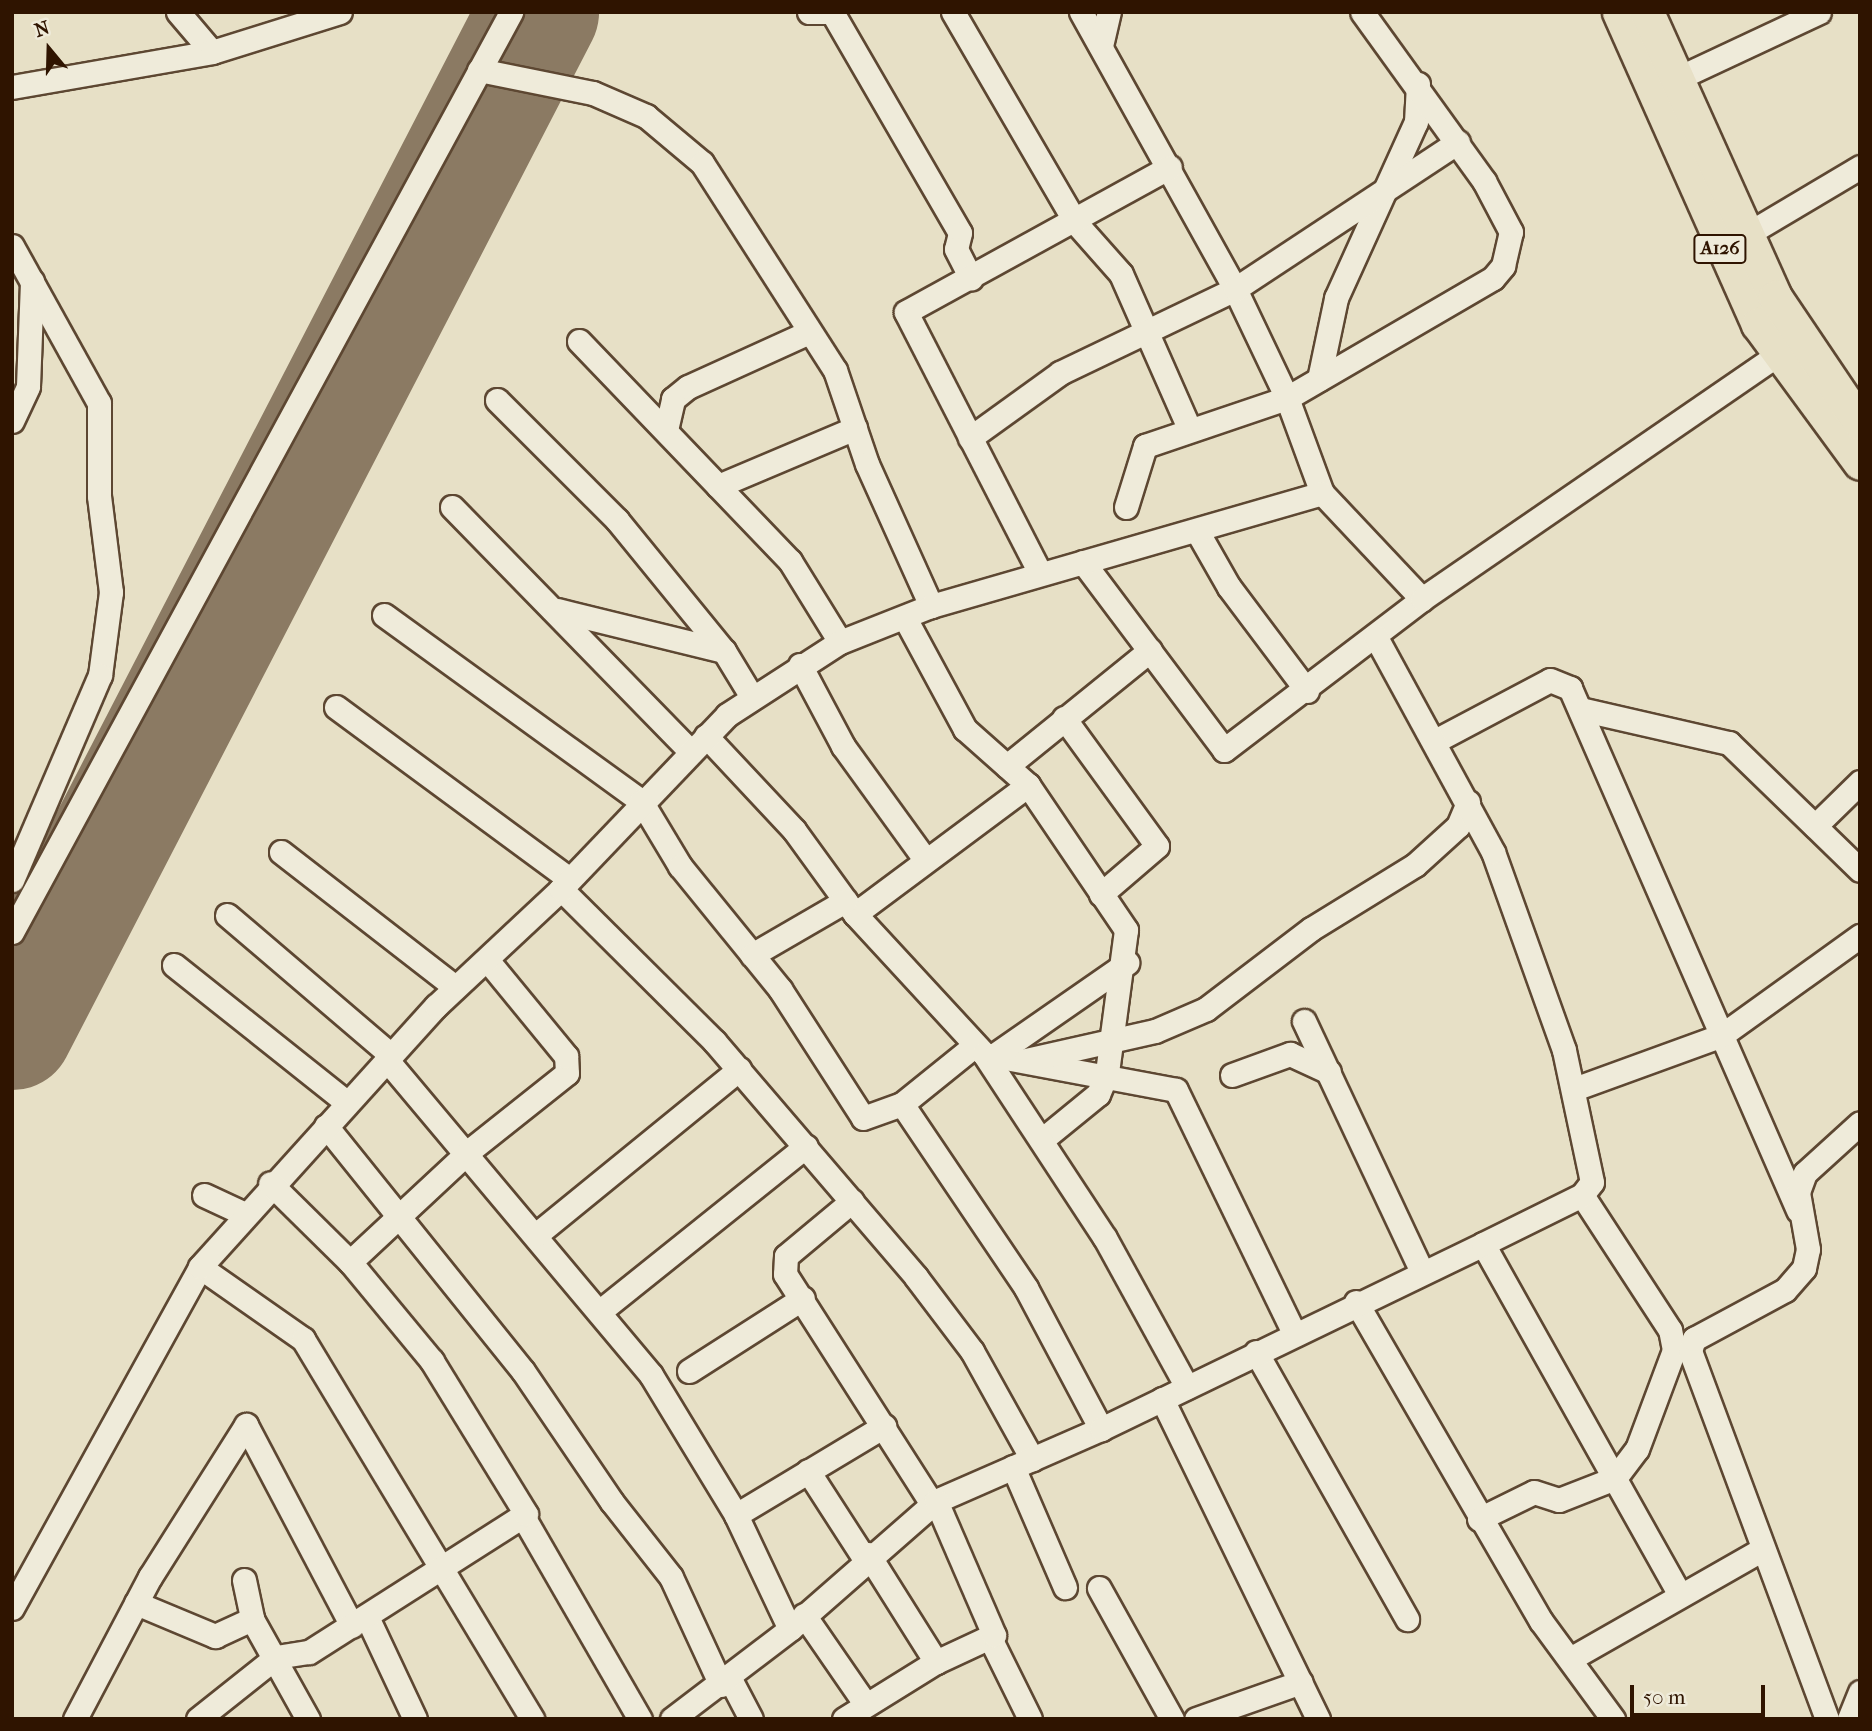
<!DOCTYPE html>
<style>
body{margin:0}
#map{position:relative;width:1872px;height:1731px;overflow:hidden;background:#e7e0c6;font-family:"IM FELL French Canon",serif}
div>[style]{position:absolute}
.runway>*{height:121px;margin:-60.5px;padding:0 60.5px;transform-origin:60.5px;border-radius:60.5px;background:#8b7a63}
.roads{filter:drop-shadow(2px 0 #5d4732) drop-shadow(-2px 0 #5d4732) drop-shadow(0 2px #5d4732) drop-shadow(0 -2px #5d4732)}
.minor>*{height:23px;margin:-11.5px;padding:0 11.5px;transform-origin:11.5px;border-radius:11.5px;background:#efebda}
.highway>*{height:33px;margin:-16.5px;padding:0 16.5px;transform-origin:16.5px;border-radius:16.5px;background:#e7e0c6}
span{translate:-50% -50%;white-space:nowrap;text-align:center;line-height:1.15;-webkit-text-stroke:7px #efebda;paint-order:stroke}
.shield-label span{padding:2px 5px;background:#efebda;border:2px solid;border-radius:5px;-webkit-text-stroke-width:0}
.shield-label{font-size:19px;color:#2f1400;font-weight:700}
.frame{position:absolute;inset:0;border:14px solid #2f1400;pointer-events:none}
.north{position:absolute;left:14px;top:14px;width:70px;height:70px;-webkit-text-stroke:5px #efebda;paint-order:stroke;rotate:341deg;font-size:19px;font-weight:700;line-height:28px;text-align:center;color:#2f1400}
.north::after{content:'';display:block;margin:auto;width:24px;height:32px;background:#2f1400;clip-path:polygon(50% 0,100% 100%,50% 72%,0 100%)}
.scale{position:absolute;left:1630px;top:1685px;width:135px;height:32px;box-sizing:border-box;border:4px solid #2f1400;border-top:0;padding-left:9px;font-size:21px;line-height:24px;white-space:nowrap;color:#2f1400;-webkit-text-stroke:5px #efebda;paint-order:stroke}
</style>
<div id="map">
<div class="runway">
<i style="left:12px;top:1029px;width:1145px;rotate:-62.65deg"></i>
</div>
<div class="roads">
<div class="minor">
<i style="left:178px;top:12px;width:52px;rotate:49.6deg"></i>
<i style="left:809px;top:12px;width:16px"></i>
<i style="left:832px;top:12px;width:255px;rotate:59.9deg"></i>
<i style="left:960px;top:233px;width:16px;rotate:104deg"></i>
<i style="left:956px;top:249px;width:33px;rotate:63deg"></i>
<i style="left:953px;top:12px;width:243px;rotate:59.8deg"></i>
<i style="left:1075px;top:222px;width:69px;rotate:48.5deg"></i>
<i style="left:1121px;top:274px;width:168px;rotate:66.2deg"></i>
<i style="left:1081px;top:12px;width:317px;rotate:60.9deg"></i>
<i style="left:1235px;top:289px;width:121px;rotate:64.5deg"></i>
<i style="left:1287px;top:398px;width:101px;rotate:69.8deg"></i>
<i style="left:1322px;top:493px;width:146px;rotate:46.7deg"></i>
<i style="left:1101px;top:46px;width:35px;rotate:-77deg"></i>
<i style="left:479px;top:70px;width:116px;rotate:11.4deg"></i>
<i style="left:593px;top:93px;width:58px;rotate:23.5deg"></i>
<i style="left:646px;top:116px;width:73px;rotate:40deg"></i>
<i style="left:702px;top:163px;width:246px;rotate:57.3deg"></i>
<i style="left:835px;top:370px;width:99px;rotate:71.2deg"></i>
<i style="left:867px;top:464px;width:156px;rotate:65.7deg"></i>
<i style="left:1674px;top:80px;width:160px;rotate:-25.1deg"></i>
<i style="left:12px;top:87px;width:203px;rotate:-9.9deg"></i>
<i style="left:212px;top:52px;width:134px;rotate:-17.4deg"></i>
<i style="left:1744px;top:236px;width:135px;rotate:-30.7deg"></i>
<i style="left:12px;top:246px;width:179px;rotate:61deg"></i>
<i style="left:99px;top:403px;width:93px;rotate:90deg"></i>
<i style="left:99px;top:496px;width:97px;rotate:82.9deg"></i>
<i style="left:111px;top:592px;width:84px;rotate:97.5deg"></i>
<i style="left:100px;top:675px;width:223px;rotate:113.2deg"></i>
<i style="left:579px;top:341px;width:305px;rotate:46.2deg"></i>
<i style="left:790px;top:561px;width:95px;rotate:58.3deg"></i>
<i style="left:1319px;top:379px;width:83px;rotate:-78.1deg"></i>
<i style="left:1336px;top:298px;width:193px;rotate:-65.6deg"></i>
<i style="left:1416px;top:122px;width:38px;rotate:-87deg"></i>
<i style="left:497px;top:400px;width:170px;rotate:45deg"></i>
<i style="left:617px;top:520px;width:169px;rotate:50.8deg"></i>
<i style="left:12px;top:421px;width:38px;rotate:-65deg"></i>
<i style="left:28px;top:386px;width:105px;rotate:-87.8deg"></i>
<i style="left:666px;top:430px;width:32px;rotate:-77deg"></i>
<i style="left:673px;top:399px;width:19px;rotate:-39deg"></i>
<i style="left:688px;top:387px;width:133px;rotate:-24.4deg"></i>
<i style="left:970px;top:438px;width:111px;rotate:-35.8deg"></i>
<i style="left:1060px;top:373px;width:194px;rotate:-25.6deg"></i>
<i style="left:1235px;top:289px;width:267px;rotate:-33.4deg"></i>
<i style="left:718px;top:486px;width:149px;rotate:-22.9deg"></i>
<i style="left:452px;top:507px;width:341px;rotate:45.7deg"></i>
<i style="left:1126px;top:507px;width:64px;rotate:-72.7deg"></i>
<i style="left:1145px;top:446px;width:150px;rotate:-18.7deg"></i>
<i style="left:1287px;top:398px;width:238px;rotate:-30.2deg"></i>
<i style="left:1493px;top:278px;width:16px;rotate:-50deg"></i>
<i style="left:1503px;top:266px;width:35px;rotate:-77deg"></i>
<i style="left:1511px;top:232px;width:58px;rotate:-117.9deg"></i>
<i style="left:1484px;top:181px;width:208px;rotate:-125.8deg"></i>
<i style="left:1197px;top:531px;width:64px;rotate:60.3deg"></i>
<i style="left:1229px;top:587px;width:130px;rotate:53.1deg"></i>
<i style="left:1083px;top:562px;width:235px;rotate:53.1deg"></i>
<i style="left:1224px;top:750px;width:249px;rotate:-37.3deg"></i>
<i style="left:1422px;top:599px;width:431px;rotate:-34.5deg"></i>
<i style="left:1039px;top:571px;width:291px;rotate:-117.2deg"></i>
<i style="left:906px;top:312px;width:301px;rotate:-28.8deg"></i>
<i style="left:557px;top:610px;width:172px;rotate:13.8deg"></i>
<i style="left:724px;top:651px;width:54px;rotate:58.7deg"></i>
<i style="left:384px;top:615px;width:317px;rotate:35.9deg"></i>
<i style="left:641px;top:801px;width:76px;rotate:59deg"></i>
<i style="left:680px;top:866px;width:159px;rotate:50.9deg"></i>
<i style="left:780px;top:989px;width:153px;rotate:57.2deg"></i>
<i style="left:863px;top:1118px;width:41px;rotate:-19.7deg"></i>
<i style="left:902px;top:1104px;width:94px;rotate:-38.9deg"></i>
<i style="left:906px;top:620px;width:124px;rotate:61.6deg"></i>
<i style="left:965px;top:729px;width:84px;rotate:41.6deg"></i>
<i style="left:1028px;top:785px;width:175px;rotate:55.9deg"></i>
<i style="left:1126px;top:930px;width:144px;rotate:97.6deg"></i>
<i style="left:1107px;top:1073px;width:23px;rotate:113deg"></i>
<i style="left:1098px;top:1094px;width:71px;rotate:140.7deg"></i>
<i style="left:800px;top:665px;width:92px;rotate:62deg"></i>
<i style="left:843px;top:746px;width:138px;rotate:54.1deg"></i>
<i style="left:336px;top:707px;width:290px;rotate:36.4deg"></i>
<i style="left:1580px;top:709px;width:153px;rotate:12.9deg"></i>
<i style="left:1729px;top:743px;width:182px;rotate:44.1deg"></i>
<i style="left:1064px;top:718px;width:158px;rotate:54deg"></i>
<i style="left:1157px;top:846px;width:74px;rotate:139.4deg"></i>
<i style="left:706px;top:736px;width:129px;rotate:46.9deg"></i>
<i style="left:794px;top:830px;width:104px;rotate:54deg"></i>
<i style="left:855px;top:914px;width:190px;rotate:47.3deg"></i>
<i style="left:984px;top:1054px;width:220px;rotate:56.7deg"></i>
<i style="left:1105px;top:1238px;width:170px;rotate:61.2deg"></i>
<i style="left:1435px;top:741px;width:130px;rotate:-27.9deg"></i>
<i style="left:1550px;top:680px;width:22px;rotate:22deg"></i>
<i style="left:1570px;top:688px;width:570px;rotate:66.41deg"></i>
<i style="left:1007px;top:766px;width:184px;rotate:-39deg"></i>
<i style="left:1815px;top:826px;width:63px;rotate:-44.4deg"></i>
<i style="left:281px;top:852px;width:220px;rotate:37.8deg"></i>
<i style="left:561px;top:889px;width:216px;rotate:44.8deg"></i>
<i style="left:714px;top:1041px;width:311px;rotate:49.4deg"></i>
<i style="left:916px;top:1277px;width:93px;rotate:52.9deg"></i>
<i style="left:972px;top:1351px;width:124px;rotate:60.9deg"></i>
<i style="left:855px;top:914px;width:216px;rotate:-36.7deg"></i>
<i style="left:227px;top:915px;width:214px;rotate:40.5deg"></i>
<i style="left:12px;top:932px;width:1047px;rotate:-61.52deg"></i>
<i style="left:752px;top:955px;width:108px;rotate:-30.1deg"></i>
<i style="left:174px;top:965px;width:220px;rotate:38.5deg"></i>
<i style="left:1304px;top:1021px;width:277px;rotate:64.8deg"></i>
<i style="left:984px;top:1054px;width:195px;rotate:10.6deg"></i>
<i style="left:1176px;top:1090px;width:270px;rotate:64.1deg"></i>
<i style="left:996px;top:1054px;width:160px;rotate:-34.8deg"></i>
<i style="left:386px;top:1059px;width:412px;rotate:50deg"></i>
<i style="left:651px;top:1375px;width:164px;rotate:58.7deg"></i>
<i style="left:736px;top:1515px;width:126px;rotate:64.7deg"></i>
<i style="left:1026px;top:1060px;width:132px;rotate:-12.7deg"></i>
<i style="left:1155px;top:1031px;width:56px;rotate:-23.3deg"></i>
<i style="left:1206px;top:1009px;width:132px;rotate:-37.3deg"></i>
<i style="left:1311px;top:929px;width:122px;rotate:-31.6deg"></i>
<i style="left:1415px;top:865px;width:58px;rotate:-42.2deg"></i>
<i style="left:1458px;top:826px;width:26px;rotate:-67deg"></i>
<i style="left:1232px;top:1075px;width:62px;rotate:-19.9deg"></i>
<i style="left:1290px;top:1054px;width:43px;rotate:24.8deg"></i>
<i style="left:1574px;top:1089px;width:158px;rotate:-20deg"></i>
<i style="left:1722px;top:1035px;width:170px;rotate:-35.7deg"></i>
<i style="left:902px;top:1104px;width:222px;rotate:56deg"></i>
<i style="left:1026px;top:1288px;width:160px;rotate:62deg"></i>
<i style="left:326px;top:1126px;width:314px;rotate:51.2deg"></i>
<i style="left:523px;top:1371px;width:158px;rotate:55.8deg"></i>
<i style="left:612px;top:1502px;width:95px;rotate:51.8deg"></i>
<i style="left:671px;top:1577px;width:119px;rotate:65.2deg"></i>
<i style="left:204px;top:1195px;width:45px;rotate:24.9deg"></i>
<i style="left:852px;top:1201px;width:86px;rotate:140.2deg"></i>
<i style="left:786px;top:1256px;width:18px;rotate:93deg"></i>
<i style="left:785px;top:1274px;width:273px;rotate:57.4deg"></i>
<i style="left:537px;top:1234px;width:261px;rotate:-39.2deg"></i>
<i style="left:1483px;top:1244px;width:403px;rotate:60.7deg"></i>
<i style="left:350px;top:1262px;width:163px;rotate:-43deg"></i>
<i style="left:469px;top:1151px;width:125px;rotate:-38.5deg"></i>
<i style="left:567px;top:1073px;width:17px;rotate:-93deg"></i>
<i style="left:566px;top:1056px;width:123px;rotate:-129.4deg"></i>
<i style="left:200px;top:1267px;width:126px;rotate:35deg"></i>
<i style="left:303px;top:1339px;width:444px;rotate:58.9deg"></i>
<i style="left:1356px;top:1302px;width:369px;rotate:59.9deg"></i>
<i style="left:1541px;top:1621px;width:122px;rotate:53.7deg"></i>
<i style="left:599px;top:1312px;width:265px;rotate:-38.7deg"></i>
<i style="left:1256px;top:1352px;width:307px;rotate:60.5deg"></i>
<i style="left:689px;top:1371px;width:135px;rotate:-32.6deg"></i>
<i style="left:1162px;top:1399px;width:356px;rotate:64deg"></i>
<i style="left:1013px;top:1467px;width:131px;rotate:66.6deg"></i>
<i style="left:808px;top:1471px;width:103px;rotate:57.2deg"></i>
<i style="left:736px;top:1515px;width:173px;rotate:-31deg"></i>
<i style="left:1479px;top:1519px;width:61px;rotate:-26.1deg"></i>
<i style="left:1534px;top:1492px;width:26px;rotate:18deg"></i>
<i style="left:1559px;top:1500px;width:60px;rotate:-21.4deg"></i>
<i style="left:1615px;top:1478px;width:36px;rotate:-53deg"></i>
<i style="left:1637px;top:1449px;width:106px;rotate:-69.5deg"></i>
<i style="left:1674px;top:1350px;width:20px;rotate:-101deg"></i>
<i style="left:1670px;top:1330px;width:161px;rotate:-123.1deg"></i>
<i style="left:525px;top:1520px;width:230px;rotate:60deg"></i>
<i style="left:868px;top:1554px;width:128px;rotate:57.8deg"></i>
<i style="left:244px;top:1580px;width:40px;rotate:78deg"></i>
<i style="left:252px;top:1619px;width:115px;rotate:60.8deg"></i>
<i style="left:1099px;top:1588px;width:150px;rotate:60.9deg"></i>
<i style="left:136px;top:1603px;width:86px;rotate:22.7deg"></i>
<i style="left:215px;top:1636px;width:41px;rotate:-24.7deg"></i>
<i style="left:12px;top:1608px;width:389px;rotate:-61.1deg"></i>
<i style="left:200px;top:1267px;width:352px;rotate:-47.9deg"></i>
<i style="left:436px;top:1006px;width:171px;rotate:-43.1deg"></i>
<i style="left:561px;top:889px;width:240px;rotate:-46.3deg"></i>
<i style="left:727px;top:715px;width:135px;rotate:-32.9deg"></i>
<i style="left:840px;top:642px;width:98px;rotate:-21.6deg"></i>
<i style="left:931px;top:606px;width:407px;rotate:-16.1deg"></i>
<i style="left:804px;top:1615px;width:109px;rotate:55.4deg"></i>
<i style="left:367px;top:1617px;width:113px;rotate:64.8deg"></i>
<i style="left:990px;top:1638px;width:90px;rotate:63.7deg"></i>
<i style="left:1570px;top:1659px;width:220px;rotate:-29.7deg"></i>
<i style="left:729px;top:1677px;width:47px;rotate:62.4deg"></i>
<i style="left:75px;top:1719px;width:161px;rotate:-62.2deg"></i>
<i style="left:150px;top:1577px;width:180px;rotate:-57.7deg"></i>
<i style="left:246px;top:1425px;width:227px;rotate:62.2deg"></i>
<i style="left:198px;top:1719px;width:100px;rotate:-38.5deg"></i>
<i style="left:276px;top:1657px;width:33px;rotate:-9deg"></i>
<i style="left:309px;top:1652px;width:257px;rotate:-32.5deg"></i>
<i style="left:526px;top:1514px;width:180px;rotate:-121.6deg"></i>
<i style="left:432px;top:1361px;width:129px;rotate:-129.6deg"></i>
<i style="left:350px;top:1262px;width:112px;rotate:-135.4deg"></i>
<i style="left:672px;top:1719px;width:148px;rotate:-37.3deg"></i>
<i style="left:790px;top:1629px;width:194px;rotate:-41.2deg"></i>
<i style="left:936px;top:1501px;width:180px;rotate:-23.6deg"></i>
<i style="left:1101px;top:1429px;width:424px;rotate:-25.8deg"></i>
<i style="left:1483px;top:1244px;width:110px;rotate:-26.3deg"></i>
<i style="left:1582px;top:1195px;width:16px;rotate:-52deg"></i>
<i style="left:1592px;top:1182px;width:135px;rotate:-102deg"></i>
<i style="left:1564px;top:1050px;width:210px;rotate:-109.7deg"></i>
<i style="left:1493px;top:852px;width:245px;rotate:-118.6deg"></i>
<i style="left:844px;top:1719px;width:108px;rotate:-31.8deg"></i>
<i style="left:936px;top:1662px;width:64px;rotate:-25deg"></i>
<i style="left:994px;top:1635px;width:146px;rotate:-113.4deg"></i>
<i style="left:1196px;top:1719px;width:111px;rotate:-19.4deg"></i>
<i style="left:1827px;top:1719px;width:393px;rotate:-110.4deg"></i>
<i style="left:1690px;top:1351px;width:13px;rotate:-72deg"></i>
<i style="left:1694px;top:1339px;width:103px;rotate:-28.3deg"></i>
<i style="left:1785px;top:1290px;width:29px;rotate:-49deg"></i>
<i style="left:1804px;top:1268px;width:19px;rotate:-78deg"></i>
<i style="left:1808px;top:1249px;width:58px;rotate:-100deg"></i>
<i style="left:1798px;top:1192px;width:20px;rotate:-70deg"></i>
<i style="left:1805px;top:1173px;width:74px;rotate:-42.3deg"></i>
<i style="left:1849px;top:1719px;width:29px;rotate:-68deg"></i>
</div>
<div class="highway">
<i style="left:1619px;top:12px;width:342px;rotate:66deg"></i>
<i style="left:1758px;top:324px;width:172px;rotate:53.7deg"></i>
<i style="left:1647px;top:12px;width:312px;rotate:65.8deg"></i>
<i style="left:1775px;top:297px;width:152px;rotate:56deg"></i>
</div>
</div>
<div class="shield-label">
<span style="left:1720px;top:249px">A126</span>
</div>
<div class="frame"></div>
<div class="north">N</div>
<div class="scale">50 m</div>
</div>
